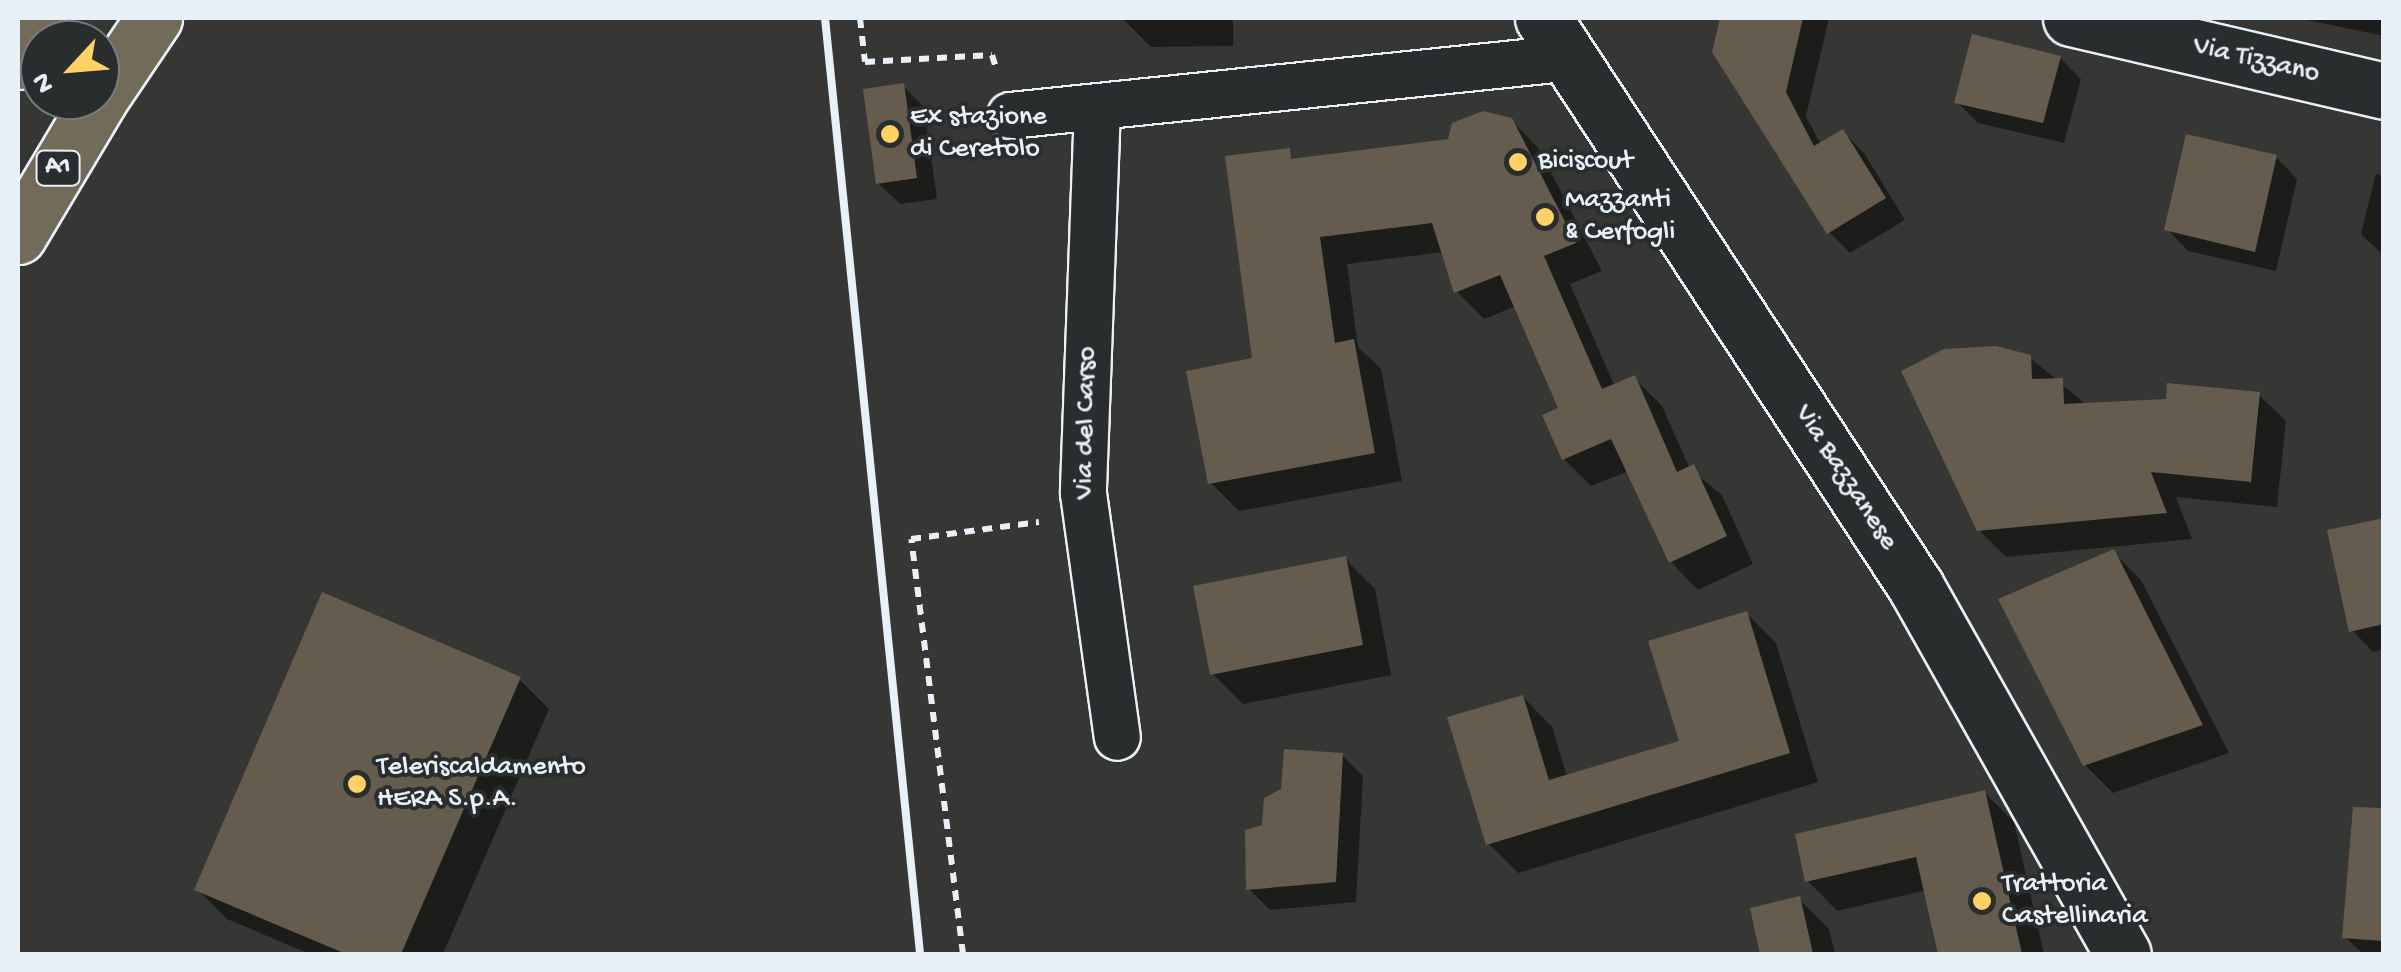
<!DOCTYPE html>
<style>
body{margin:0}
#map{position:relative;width:2401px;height:972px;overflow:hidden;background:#363634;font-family:"Gochi Hand",sans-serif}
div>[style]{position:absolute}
.shadow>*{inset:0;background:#0007}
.building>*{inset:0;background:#665c4e}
.path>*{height:6px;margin-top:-3px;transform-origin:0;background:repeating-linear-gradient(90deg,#e8f1f8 0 10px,transparent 0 18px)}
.roads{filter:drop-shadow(2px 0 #e8f1f8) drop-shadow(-2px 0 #e8f1f8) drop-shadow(0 2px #e8f1f8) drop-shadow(0 -2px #e8f1f8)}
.street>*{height:45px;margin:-22.5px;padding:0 22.5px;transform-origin:22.5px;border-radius:22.5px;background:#2a2d2e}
.secondary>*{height:55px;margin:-27.5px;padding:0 27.5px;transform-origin:27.5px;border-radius:27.5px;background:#2a2d2e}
.highway>*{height:55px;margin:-27.5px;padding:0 27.5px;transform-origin:27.5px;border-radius:27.5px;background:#726b5a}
.rail>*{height:8px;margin:-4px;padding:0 4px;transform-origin:4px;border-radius:4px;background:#e8f1f8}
.dots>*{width:28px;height:28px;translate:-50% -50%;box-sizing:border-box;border:5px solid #2a2d2e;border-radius:50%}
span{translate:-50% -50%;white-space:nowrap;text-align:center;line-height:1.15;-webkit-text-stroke:8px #2a2d2e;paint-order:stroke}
.shield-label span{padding:2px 8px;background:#2a2d2e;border:2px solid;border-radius:8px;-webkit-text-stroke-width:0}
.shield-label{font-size:25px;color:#e8f1f8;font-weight:700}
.street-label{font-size:28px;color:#e8f1f8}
.poi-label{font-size:28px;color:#e8f1f8}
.left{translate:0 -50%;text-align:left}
.frame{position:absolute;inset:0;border:20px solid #e8f1f8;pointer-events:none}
.north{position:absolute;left:20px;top:20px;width:100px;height:100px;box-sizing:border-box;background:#2a2d2e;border:2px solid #767b7f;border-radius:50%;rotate:244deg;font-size:28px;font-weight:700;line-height:40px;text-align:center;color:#e8f1f8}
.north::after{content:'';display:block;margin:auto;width:35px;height:45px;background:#ffd166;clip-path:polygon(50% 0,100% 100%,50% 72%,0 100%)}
</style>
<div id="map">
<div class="shadow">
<i style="clip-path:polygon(1122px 18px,1233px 18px,1233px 46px,1151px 47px)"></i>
<i style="clip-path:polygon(1723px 18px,1829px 18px,1806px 116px,1821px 145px,1843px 132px,1864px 153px,1905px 220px,1850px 253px,1829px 232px,1715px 52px)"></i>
<i style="clip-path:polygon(2297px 18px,2384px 18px,2384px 36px)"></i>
<i style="clip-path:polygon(2060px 58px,2081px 79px,2064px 143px,1978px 123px,1957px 102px)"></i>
<i style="clip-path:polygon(903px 86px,924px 107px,937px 199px,900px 204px,878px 183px)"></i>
<i style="clip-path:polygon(1511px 120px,1539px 149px,1602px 271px,1570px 284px,1615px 387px,1634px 378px,1662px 406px,1690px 469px,1722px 495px,1753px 564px,1698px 590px,1671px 562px,1629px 471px,1591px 486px,1564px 459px,1562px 410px,1516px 306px,1484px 319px,1457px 292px,1444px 252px,1347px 264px,1358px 347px,1381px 369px,1402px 481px,1239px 511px,1211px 483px,1255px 360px,1238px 231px)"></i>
<i style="clip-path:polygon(2276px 157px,2297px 179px,2276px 271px,2188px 251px,2167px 229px)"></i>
<i style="clip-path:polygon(2376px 174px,2384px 176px,2384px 256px,2361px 234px)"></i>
<i style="clip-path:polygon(2029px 357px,2088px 406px,2259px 395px,2286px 421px,2277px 507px,2176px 497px,2192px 539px,2006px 557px,1979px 530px)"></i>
<i style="clip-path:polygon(2384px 521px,2384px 649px,2373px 652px,2352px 630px)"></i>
<i style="clip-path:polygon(2113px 552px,2141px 580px,2229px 753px,2113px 793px,2085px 765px)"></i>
<i style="clip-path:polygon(1345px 559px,1375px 589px,1391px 675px,1243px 704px,1213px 674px)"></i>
<i style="clip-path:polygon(1746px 613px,1776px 643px,1818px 782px,1518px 873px,1488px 843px,1523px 697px,1552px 727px,1567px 777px,1682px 743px)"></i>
<i style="clip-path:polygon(519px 679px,549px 709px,443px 954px,310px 954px,227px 919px,197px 889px)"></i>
<i style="clip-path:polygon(1342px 755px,1363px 776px,1356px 902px,1270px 910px,1249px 889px)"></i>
<i style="clip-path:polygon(1984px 792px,2014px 822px,2044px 954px,1943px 954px,1927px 890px,1837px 911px,1808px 881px)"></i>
<i style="clip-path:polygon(2384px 863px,2384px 954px,2363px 954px,2345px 937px)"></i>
<i style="clip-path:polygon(1799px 899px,1829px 929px,1835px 954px,1763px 954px,1753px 910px)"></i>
</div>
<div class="building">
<i style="clip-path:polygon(1720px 18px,1803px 18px,1786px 92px,1814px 146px,1843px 129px,1886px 198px,1827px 234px,1712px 52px)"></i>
<i style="clip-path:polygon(1972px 34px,2061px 56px,2043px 123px,1954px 103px)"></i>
<i style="clip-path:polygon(904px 83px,917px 178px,876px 184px,863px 89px)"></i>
<i style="clip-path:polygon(1483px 111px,1512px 118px,1576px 243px,1544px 256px,1602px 389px,1635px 375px,1677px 472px,1694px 464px,1727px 536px,1669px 563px,1611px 439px,1562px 460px,1542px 415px,1558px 408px,1500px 275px,1454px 293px,1432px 223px,1320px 237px,1335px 343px,1354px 339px,1375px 453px,1208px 484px,1186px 371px,1252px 358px,1225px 156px,1290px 148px,1291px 159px,1448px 139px,1452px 123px)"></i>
<i style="clip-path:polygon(2186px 134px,2277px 155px,2255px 252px,2164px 230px)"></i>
<i style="clip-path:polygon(1996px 346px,2031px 355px,2032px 379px,2063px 378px,2064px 404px,2166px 399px,2167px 383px,2260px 392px,2251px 482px,2151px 472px,2167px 513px,1977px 531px,1901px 371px,1944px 349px)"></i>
<i style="clip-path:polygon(2384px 518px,2384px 624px,2349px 632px,2327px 530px)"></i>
<i style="clip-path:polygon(2114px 549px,2203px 725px,2083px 766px,1998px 599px)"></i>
<i style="clip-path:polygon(1346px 556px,1363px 645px,1210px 675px,1193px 586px)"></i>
<i style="clip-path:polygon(322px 592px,521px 677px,401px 954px,346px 954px,194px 890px)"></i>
<i style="clip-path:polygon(1747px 611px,1790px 753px,1486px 845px,1447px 717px,1523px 695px,1549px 780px,1679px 741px,1648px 641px)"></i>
<i style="clip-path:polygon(1284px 749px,1343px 753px,1336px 882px,1246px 890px,1245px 830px,1262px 825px,1264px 798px,1281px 789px)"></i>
<i style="clip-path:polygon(1985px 790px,2022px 954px,1938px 954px,1916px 857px,1805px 882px,1795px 834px)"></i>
<i style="clip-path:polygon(2353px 807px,2384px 808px,2384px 941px,2342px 938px)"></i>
<i style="clip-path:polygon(1800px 896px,1813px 954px,1760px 954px,1750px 908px)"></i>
</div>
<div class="path">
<i style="left:860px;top:18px;width:44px;rotate:83.5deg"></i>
<i style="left:865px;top:62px;width:127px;rotate:-3.2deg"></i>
<i style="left:992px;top:55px;width:17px;rotate:73deg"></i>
<i style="left:963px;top:954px;width:418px;rotate:-97.1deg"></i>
<i style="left:911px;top:539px;width:129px;rotate:-7.6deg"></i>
</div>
<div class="roads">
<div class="street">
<i style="left:1097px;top:106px;width:387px;rotate:92.1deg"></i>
<i style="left:1083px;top:493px;width:246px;rotate:82.1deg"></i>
<i style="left:1010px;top:115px;width:556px;rotate:-5.88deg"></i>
</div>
<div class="secondary">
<i style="left:1543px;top:18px;width:680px;rotate:56.75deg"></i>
<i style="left:1916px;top:587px;width:421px;rotate:60.6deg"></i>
<i style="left:2071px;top:18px;width:321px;rotate:13.1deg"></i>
</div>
<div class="highway">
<i style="left:18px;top:61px;width:49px;rotate:-60.8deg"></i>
<i style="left:100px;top:98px;width:97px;rotate:-56deg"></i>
<i style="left:18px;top:236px;width:158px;rotate:-59.2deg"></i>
</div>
</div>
<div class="rail">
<i style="left:825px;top:18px;width:941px;rotate:84.2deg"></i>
</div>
<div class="dots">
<i style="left:890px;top:134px;background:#ffd166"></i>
<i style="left:1518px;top:162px;background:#ffd166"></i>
<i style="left:1545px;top:217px;background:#ffd166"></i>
<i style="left:357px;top:784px;background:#ffd166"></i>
<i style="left:1982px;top:901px;background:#ffd166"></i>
</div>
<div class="shield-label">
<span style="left:58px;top:168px">A1</span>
</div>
<div class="street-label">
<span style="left:2256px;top:61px;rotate:13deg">Via Tizzano</span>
<span style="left:1087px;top:423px;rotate:-89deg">Via del Carso</span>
<span style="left:1845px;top:478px;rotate:57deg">Via Bazzanese</span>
</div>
<div class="poi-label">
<span class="left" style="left:910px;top:134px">Ex stazione<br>di Ceretolo</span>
<span class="left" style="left:1538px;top:162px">Biciscout</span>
<span class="left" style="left:1565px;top:217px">Mazzanti<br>&amp; Cerfogli</span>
<span class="left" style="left:377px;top:784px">Teleriscaldamento<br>HERA S.p.A.</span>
<span class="left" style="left:2002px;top:901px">Trattoria<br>Castellinaria</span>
</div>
<div class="frame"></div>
<div class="north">N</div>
</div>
